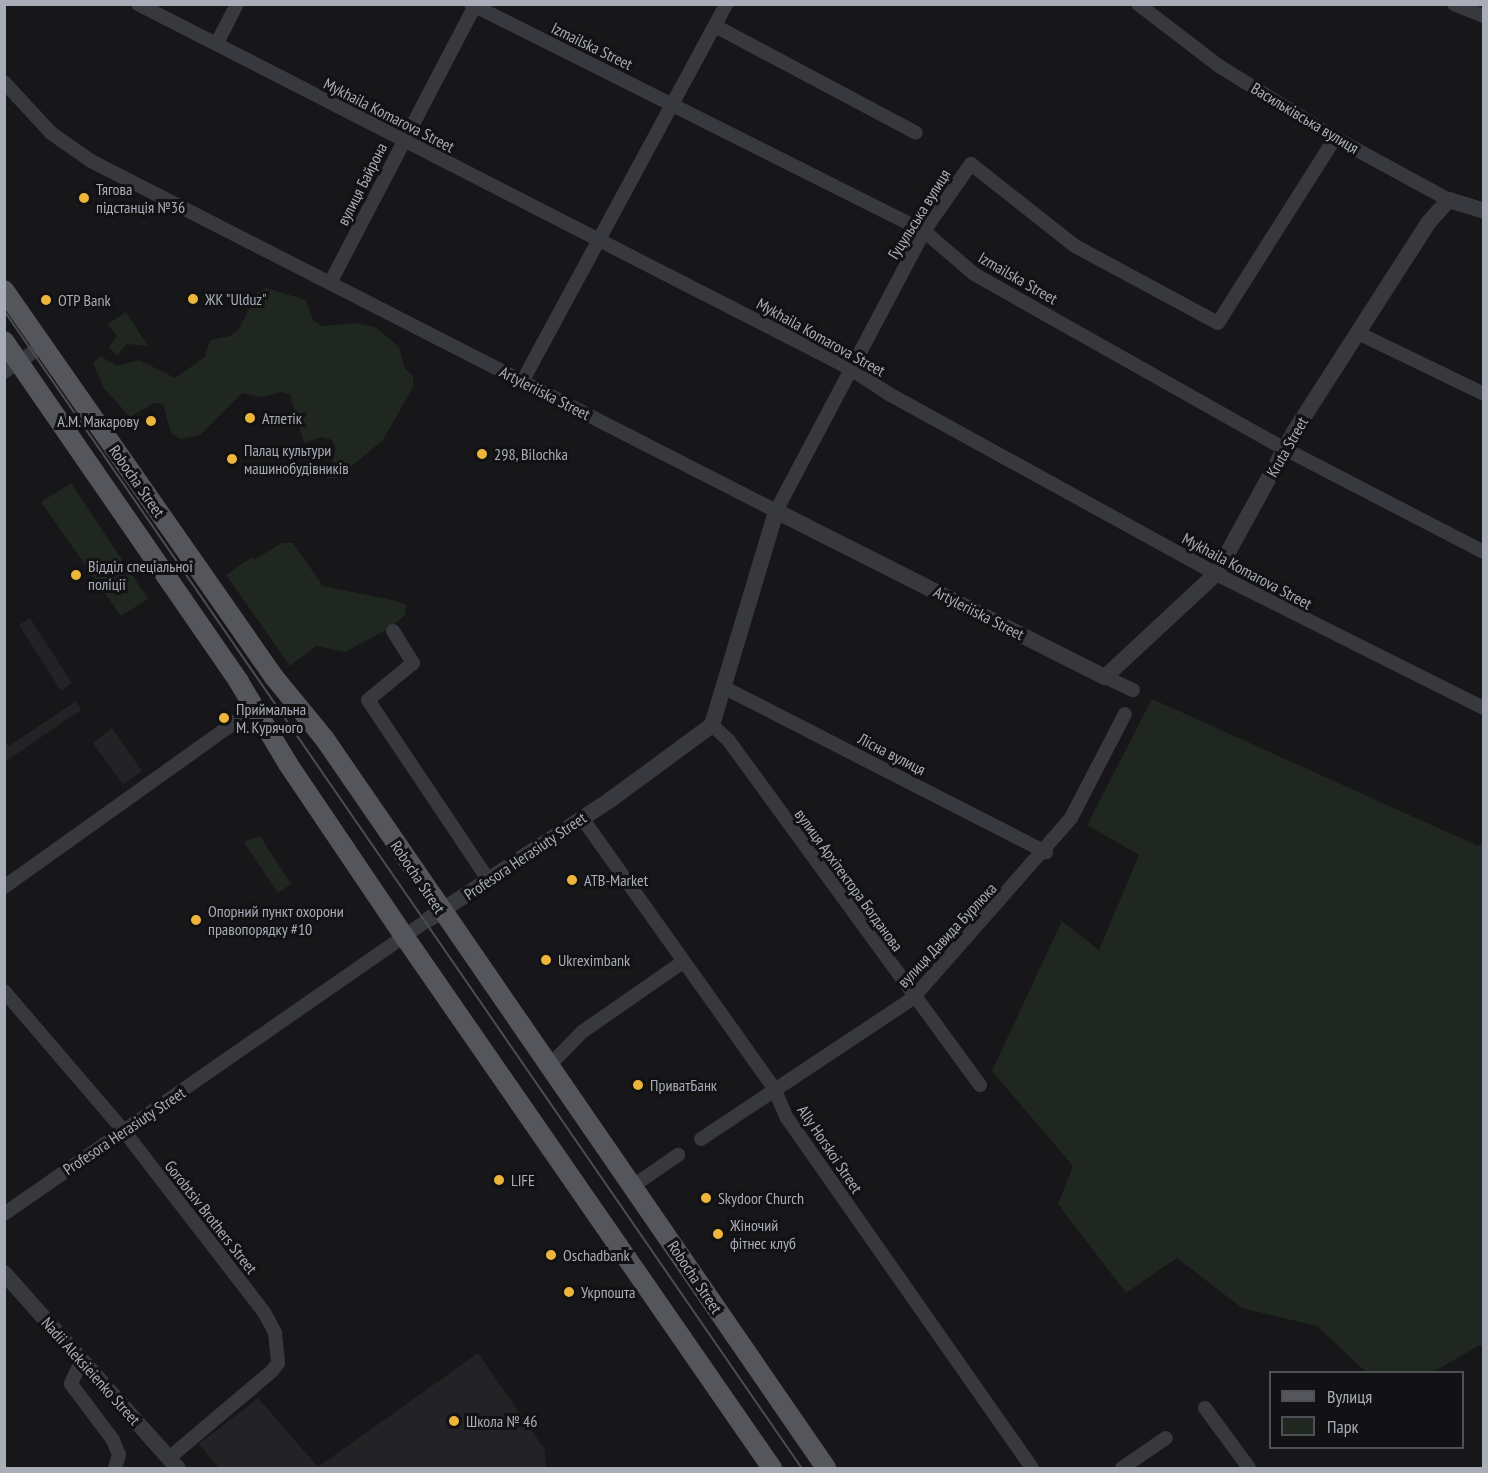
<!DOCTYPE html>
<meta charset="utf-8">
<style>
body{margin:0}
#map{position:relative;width:1488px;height:1473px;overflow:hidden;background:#171719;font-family:"PT Sans Narrow",sans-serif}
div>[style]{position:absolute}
.built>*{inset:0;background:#232326}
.green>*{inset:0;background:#1f2720}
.minor>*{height:14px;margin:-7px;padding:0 7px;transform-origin:7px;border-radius:7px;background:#38393e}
.tertiary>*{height:16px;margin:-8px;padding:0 8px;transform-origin:8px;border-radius:8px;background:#38393e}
.primary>*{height:20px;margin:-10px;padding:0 10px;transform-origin:10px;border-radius:10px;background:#54565c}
.tram>*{height:1.5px;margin:-0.75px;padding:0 0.75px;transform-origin:0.75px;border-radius:0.75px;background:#4b4d52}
.dots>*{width:16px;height:16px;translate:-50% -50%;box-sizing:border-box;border:3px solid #121214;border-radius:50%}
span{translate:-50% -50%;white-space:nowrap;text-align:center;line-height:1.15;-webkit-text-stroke:6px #121214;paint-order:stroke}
.street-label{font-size:16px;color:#a9adb8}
.poi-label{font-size:16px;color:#a9adb8}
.left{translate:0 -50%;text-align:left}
.right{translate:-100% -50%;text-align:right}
.frame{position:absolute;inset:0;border:6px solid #a9adb8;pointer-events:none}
.legend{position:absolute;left:1269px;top:1371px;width:195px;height:78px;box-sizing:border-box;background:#121214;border:2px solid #4e5056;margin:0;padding:8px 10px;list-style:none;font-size:18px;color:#a9adb8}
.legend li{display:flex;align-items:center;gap:12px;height:30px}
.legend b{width:30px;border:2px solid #4e5056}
</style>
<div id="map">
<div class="built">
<i style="clip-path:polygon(30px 618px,72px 683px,61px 691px,19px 625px)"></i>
<i style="clip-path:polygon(76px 701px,81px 710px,6px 761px,5px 740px,9px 746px)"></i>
<i style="clip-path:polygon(112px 728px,142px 771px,123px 785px,93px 743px)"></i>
<i style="clip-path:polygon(478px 1353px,545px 1450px,546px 1468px,219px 1468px,199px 1444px,258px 1398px,318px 1467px)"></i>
</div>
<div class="green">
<i style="clip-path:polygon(266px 288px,306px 300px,313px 320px,322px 326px,354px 323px,375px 327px,399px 347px,405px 369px,413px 376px,413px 387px,383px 440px,337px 478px,327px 478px,336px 449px,332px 440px,322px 437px,304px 443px,290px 394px,281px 392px,261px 397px,242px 393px,200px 435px,180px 439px,171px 433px,163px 404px,154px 403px,130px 417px,104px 388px,93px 363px,100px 356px,117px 366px,139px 360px,175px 378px,205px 357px,210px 340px,230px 336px,239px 329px,257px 293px)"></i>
<i style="clip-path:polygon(126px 312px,148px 346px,127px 344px,117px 355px,109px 347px,117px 336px,108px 324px)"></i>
<i style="clip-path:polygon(71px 483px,148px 599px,121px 616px,41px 502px)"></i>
<i style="clip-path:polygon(282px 543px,293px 543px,323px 586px,397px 601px,406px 605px,405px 615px,390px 628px,345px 652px,316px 646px,290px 666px,226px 575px,252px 557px,254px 560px)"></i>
<i style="clip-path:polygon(1152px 699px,1478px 846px,1483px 842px,1483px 1348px,1480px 1345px,1433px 1372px,1366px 1372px,1317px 1326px,1242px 1308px,1177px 1258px,1126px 1293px,1058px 1204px,1073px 1166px,992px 1071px,1062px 921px,1099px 950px,1139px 855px,1087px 825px)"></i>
<i style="clip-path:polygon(260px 836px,291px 884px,278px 893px,244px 842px)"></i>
</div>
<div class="minor">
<i style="left:138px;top:4px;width:799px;rotate:27.11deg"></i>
<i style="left:849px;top:368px;width:48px;rotate:33deg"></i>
<i style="left:889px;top:394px;width:373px;rotate:28.8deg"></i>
<i style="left:1216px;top:574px;width:300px;rotate:26.6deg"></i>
<i style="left:471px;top:4px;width:507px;rotate:26.62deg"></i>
<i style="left:924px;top:231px;width:66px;rotate:40.7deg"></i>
<i style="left:974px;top:274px;width:357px;rotate:29.4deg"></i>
<i style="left:1285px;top:449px;width:224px;rotate:27.4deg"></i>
<i style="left:1138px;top:4px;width:102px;rotate:37.4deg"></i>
<i style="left:1219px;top:66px;width:137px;rotate:31.8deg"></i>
<i style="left:1335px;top:138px;width:130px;rotate:28.5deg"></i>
<i style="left:1454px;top:4px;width:32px;rotate:22deg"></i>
<i style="left:717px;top:27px;width:225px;rotate:28deg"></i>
<i style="left:217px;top:43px;width:44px;rotate:-62.9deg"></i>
<i style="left:4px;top:82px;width:69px;rotate:47.3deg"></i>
<i style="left:51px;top:133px;width:49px;rotate:35deg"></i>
<i style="left:91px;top:161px;width:769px;rotate:27.06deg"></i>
<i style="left:776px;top:511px;width:317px;rotate:-62.1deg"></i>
<i style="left:924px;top:231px;width:82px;rotate:-55deg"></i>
<i style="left:971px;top:164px;width:132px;rotate:38.3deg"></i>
<i style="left:1075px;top:246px;width:162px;rotate:28.3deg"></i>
<i style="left:1218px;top:323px;width:219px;rotate:-57.7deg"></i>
<i style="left:330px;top:283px;width:315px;rotate:-62.4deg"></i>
<i style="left:1358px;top:333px;width:140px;rotate:25.8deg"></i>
<i style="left:4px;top:372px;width:46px;rotate:-34.4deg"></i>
<i style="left:522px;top:382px;width:430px;rotate:-61.6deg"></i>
<i style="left:393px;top:631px;width:38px;rotate:58deg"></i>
<i style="left:413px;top:663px;width:58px;rotate:140.6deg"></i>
<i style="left:368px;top:700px;width:216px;rotate:56.2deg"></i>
<i style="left:1105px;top:677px;width:31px;rotate:25deg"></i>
<i style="left:723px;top:687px;width:363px;rotate:27.1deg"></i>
<i style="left:712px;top:725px;width:23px;rotate:43deg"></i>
<i style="left:729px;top:741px;width:426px;rotate:53.9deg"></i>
<i style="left:582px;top:818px;width:331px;rotate:54.6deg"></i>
<i style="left:774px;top:1088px;width:33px;rotate:67deg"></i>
<i style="left:787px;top:1118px;width:427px;rotate:55deg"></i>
<i style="left:4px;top:887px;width:310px;rotate:-35.5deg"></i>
<i style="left:4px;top:991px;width:184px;rotate:49.4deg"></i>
<i style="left:124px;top:1131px;width:229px;rotate:52.3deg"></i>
<i style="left:264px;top:1312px;width:24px;rotate:62deg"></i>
<i style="left:275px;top:1333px;width:30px;rotate:84deg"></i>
<i style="left:278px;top:1363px;width:10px;rotate:127deg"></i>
<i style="left:272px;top:1371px;width:135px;rotate:139.8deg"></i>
<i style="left:549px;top:1066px;width:47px;rotate:-45.9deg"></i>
<i style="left:582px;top:1032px;width:124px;rotate:-34.8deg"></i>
<i style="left:701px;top:1139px;width:255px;rotate:-33.6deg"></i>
<i style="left:913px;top:998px;width:240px;rotate:-48.7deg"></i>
<i style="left:1071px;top:818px;width:117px;rotate:-62.6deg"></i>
<i style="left:633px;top:1186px;width:55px;rotate:-34.6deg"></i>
<i style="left:4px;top:1214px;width:517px;rotate:-34.77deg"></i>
<i style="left:82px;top:1360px;width:26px;rotate:115deg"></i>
<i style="left:71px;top:1384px;width:70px;rotate:53.1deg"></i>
<i style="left:113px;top:1440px;width:16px;rotate:68deg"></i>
<i style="left:119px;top:1455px;width:14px;rotate:107deg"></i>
<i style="left:1205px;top:1408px;width:74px;rotate:53.7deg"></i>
<i style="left:1122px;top:1468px;width:53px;rotate:-34.3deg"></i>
</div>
<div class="tertiary">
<i style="left:429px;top:919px;width:217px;rotate:-33.3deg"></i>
<i style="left:610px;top:800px;width:127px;rotate:-36.3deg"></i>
<i style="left:712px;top:725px;width:223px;rotate:-73.3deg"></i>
<i style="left:776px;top:511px;width:369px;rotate:26.8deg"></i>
<i style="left:1105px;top:677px;width:151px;rotate:-42.9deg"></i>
<i style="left:1216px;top:574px;width:162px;rotate:-61.2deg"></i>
<i style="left:1294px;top:432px;width:248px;rotate:-57.3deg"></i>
<i style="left:1428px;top:223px;width:31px;rotate:-48deg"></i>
<i style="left:1449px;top:200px;width:37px;rotate:17deg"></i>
<i style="left:4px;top:1273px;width:261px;rotate:48.3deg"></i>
</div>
<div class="primary">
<i style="left:4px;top:290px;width:472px;rotate:55.1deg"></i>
<i style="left:274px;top:677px;width:79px;rotate:50.7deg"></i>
<i style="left:324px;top:738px;width:886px;rotate:55.48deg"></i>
<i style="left:4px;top:341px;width:414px;rotate:55.4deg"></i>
<i style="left:239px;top:682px;width:96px;rotate:59.1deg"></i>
<i style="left:288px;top:764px;width:207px;rotate:56deg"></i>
<i style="left:404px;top:936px;width:647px;rotate:55.33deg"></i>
</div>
<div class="tram">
<i style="left:4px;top:310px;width:1406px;rotate:55.43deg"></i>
</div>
<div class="dots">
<i style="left:84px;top:198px;background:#edb53a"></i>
<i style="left:193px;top:299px;background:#edb53a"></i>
<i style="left:46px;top:300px;background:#edb53a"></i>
<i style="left:250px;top:418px;background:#edb53a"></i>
<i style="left:151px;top:421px;background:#edb53a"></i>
<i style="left:482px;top:454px;background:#edb53a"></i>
<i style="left:232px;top:459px;background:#edb53a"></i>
<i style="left:76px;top:575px;background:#edb53a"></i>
<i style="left:224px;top:718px;background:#edb53a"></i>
<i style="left:572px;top:880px;background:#edb53a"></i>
<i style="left:196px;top:920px;background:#edb53a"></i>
<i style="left:546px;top:960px;background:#edb53a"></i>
<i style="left:638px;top:1085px;background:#edb53a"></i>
<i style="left:499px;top:1180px;background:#edb53a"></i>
<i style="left:706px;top:1198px;background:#edb53a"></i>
<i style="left:718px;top:1234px;background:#edb53a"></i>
<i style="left:551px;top:1255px;background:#edb53a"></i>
<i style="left:569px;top:1292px;background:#edb53a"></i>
<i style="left:454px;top:1421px;background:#edb53a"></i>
</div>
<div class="street-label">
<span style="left:592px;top:46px;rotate:26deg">Izmailska Street</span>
<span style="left:389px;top:115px;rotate:27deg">Mykhaila Komarova Street</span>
<span style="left:1305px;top:118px;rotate:31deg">Васильківська вулиця</span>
<span style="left:362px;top:184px;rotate:-63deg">вулиця Байрона</span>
<span style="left:919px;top:214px;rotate:-58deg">Гуцульська вулиця</span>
<span style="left:1018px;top:278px;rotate:30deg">Izmailska Street</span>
<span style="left:821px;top:337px;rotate:29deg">Mykhaila Komarova Street</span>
<span style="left:545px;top:393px;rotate:27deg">Artyleriiska Street</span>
<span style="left:1287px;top:447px;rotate:-60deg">Kruta Street</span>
<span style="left:137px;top:481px;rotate:55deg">Robocha Street</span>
<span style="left:1247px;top:571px;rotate:28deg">Mykhaila Komarova Street</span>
<span style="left:979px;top:613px;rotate:27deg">Artyleriiska Street</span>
<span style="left:892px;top:754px;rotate:27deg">Лісна вулиця</span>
<span style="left:525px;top:856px;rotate:-34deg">Profesora Herasiuty Street</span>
<span style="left:418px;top:877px;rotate:56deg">Robocha Street</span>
<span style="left:849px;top:880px;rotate:54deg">вулиця Архітектора Богданова</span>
<span style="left:947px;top:935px;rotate:-47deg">вулиця Давида Бурлюка</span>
<span style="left:124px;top:1131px;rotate:-34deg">Profesora Herasiuty Street</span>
<span style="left:830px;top:1149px;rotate:56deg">Ally Horskoi Street</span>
<span style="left:211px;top:1217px;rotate:52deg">Gorobtsiv Brothers Street</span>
<span style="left:695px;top:1277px;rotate:56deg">Robocha Street</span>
<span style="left:91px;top:1371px;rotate:48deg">Nadii Aleksieienko Street</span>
</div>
<div class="poi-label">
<span class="left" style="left:96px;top:198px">Тягова<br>пiдстанцiя №36</span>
<span class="left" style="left:205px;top:299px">ЖК "Ulduz"</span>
<span class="left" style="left:58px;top:300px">OTP Bank</span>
<span class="left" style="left:262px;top:418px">Атлетік</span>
<span class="right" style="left:139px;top:421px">А.М. Макарову</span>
<span class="left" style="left:244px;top:459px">Палац культури<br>машинобудівників</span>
<span class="left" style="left:494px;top:454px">298, Bilochka</span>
<span class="left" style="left:88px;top:575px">Відділ спеціальної<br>поліції</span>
<span class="left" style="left:236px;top:718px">Приймальна<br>М. Курячого</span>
<span class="left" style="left:584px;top:880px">ATB-Market</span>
<span class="left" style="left:208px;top:920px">Опорний пункт охорони<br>правопорядку #10</span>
<span class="left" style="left:558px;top:960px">Ukreximbank</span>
<span class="left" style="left:650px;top:1085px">ПриватБанк</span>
<span class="left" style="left:511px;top:1180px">LIFE</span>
<span class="left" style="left:718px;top:1198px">Skydoor Church</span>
<span class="left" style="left:730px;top:1234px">Жіночий<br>фітнес клуб</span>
<span class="left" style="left:563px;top:1255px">Oschadbank</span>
<span class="left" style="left:581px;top:1292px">Укрпошта</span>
<span class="left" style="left:466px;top:1421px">Школа № 46</span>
</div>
<div class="frame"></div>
<ul class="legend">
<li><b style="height:8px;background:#54565c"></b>Вулиця</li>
<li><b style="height:16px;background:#1f2720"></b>Парк</li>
</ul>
</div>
